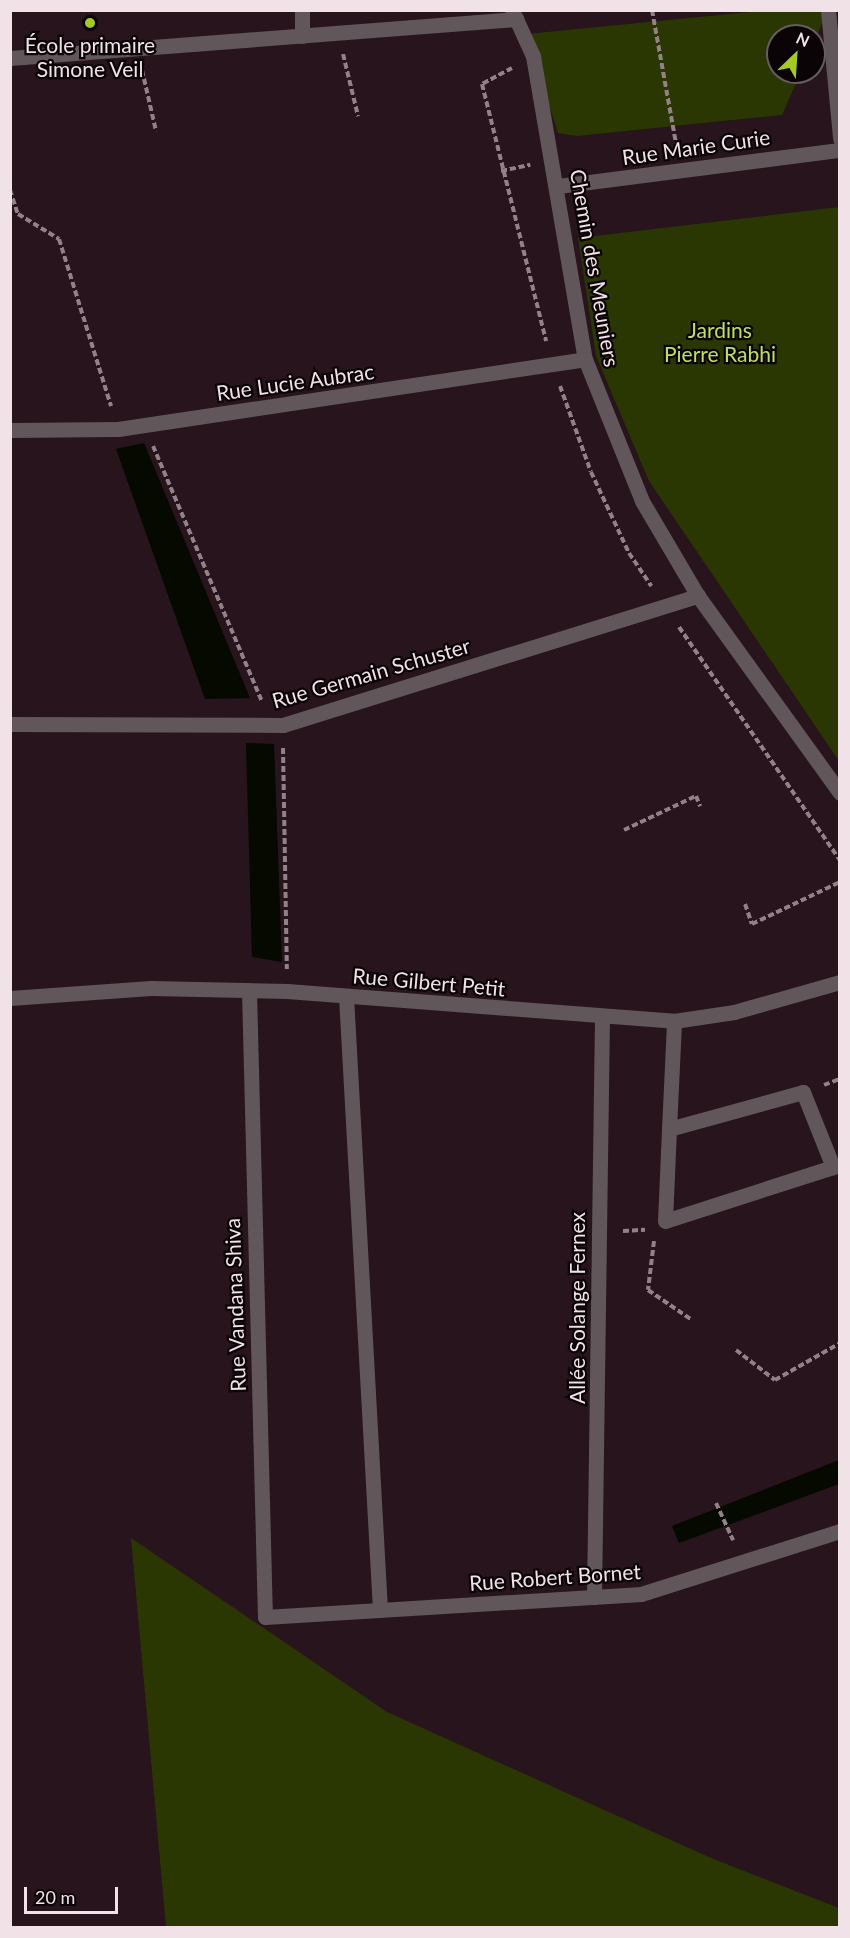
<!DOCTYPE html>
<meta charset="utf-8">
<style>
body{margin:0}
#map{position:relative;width:850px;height:1938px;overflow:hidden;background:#27141c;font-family:Lato,sans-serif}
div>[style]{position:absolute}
.green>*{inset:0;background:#2b3702}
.water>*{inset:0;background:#050900}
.path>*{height:4px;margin-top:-2px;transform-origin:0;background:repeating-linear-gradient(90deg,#928288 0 6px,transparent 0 9px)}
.minor>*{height:15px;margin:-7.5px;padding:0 7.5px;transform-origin:7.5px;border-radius:7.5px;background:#61565a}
.dots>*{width:16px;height:16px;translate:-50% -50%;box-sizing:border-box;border:3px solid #0b0406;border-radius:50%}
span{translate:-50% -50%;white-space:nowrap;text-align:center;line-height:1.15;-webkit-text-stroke:4.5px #0b0406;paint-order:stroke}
.poi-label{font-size:21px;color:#f0e2e7}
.street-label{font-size:21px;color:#f0e2e7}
.park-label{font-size:21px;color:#bee061}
.frame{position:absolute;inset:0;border:12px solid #f0e2e7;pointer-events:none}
.north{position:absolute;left:766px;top:24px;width:60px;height:60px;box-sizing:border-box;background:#0b0406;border:2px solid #675d60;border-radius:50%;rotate:25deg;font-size:16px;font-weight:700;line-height:24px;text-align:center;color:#f0e2e7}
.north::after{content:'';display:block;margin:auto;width:21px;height:27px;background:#a4c825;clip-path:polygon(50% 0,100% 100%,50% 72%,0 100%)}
.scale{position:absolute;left:24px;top:1887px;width:94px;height:27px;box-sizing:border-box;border:3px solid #f0e2e7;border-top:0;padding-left:8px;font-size:18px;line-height:21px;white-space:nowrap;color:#f0e2e7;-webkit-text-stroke:4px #0b0406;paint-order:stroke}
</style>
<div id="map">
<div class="green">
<i style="clip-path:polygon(827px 10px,814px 44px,814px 36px,778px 36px,778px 72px,801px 72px,782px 115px,577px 136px,558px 133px,527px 34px,760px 11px)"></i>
<i style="clip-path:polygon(839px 207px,840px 207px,839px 761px,649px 481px,596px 356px,578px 238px)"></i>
<i style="clip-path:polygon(131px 1538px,387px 1712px,711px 1858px,839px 1908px,839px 1927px,166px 1927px)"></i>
</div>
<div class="water">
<i style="clip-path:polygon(144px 443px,250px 698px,205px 699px,116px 449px)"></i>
<i style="clip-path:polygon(246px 743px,274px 744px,282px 962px,252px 957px)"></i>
<i style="clip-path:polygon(839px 1460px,839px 1484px,679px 1543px,672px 1526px)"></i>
</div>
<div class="path">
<i style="left:652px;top:10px;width:141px;rotate:79.8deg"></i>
<i style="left:343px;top:54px;width:64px;rotate:76.4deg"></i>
<i style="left:512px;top:68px;width:34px;rotate:152deg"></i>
<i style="left:482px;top:84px;width:265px;rotate:76deg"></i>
<i style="left:142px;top:70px;width:63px;rotate:77.1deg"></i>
<i style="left:501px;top:171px;width:30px;rotate:-12deg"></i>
<i style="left:10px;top:190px;width:25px;rotate:72deg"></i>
<i style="left:18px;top:214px;width:48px;rotate:31.4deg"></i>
<i style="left:59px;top:239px;width:175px;rotate:72.7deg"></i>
<i style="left:560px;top:386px;width:91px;rotate:70.2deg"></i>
<i style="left:591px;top:472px;width:89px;rotate:64.9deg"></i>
<i style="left:629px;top:553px;width:40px;rotate:56deg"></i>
<i style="left:153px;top:446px;width:277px;rotate:66.9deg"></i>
<i style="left:679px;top:627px;width:283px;rotate:55.4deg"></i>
<i style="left:283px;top:748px;width:221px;rotate:89deg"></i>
<i style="left:624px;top:830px;width:80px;rotate:-25.3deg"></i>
<i style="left:696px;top:796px;width:11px;rotate:68deg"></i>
<i style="left:745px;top:904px;width:21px;rotate:71deg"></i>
<i style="left:752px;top:924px;width:98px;rotate:-25.5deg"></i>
<i style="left:824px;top:1085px;width:17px;rotate:-21deg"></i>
<i style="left:623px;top:1231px;width:22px;rotate:-3deg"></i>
<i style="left:654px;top:1241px;width:49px;rotate:97deg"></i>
<i style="left:648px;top:1290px;width:53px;rotate:34.3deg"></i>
<i style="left:736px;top:1350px;width:49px;rotate:37.6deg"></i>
<i style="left:775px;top:1380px;width:75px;rotate:-29.6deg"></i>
<i style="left:716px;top:1503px;width:41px;rotate:65.3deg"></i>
</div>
<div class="minor">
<i style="left:302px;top:10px;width:26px;rotate:90deg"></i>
<i style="left:512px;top:10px;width:51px;rotate:65.5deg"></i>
<i style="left:533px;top:56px;width:307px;rotate:80.3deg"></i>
<i style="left:585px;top:359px;width:153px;rotate:68.1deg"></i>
<i style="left:642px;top:501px;width:110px;rotate:59.5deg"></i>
<i style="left:698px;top:596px;width:243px;rotate:54.2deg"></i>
<i style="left:828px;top:10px;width:129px;rotate:84.6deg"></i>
<i style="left:10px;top:58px;width:508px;rotate:-4.4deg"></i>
<i style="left:558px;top:186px;width:284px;rotate:-7.3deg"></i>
<i style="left:10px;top:430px;width:108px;rotate:-0.5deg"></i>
<i style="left:118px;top:429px;width:472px;rotate:-8.5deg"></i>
<i style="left:10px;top:724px;width:273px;rotate:0.2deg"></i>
<i style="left:283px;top:725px;width:435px;rotate:-17.3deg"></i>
<i style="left:249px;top:991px;width:626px;rotate:88.54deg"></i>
<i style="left:265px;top:1617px;width:377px;rotate:-3.5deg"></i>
<i style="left:641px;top:1594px;width:209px;rotate:-17.6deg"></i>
<i style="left:346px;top:996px;width:615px;rotate:86.83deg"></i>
<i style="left:10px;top:998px;width:141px;rotate:-4.1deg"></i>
<i style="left:151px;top:988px;width:136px;rotate:1.3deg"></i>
<i style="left:287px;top:991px;width:388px;rotate:4.4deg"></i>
<i style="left:674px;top:1021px;width:61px;rotate:-8.5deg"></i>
<i style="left:734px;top:1012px;width:110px;rotate:-15.8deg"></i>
<i style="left:669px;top:1129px;width:139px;rotate:-15.4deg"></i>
<i style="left:803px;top:1092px;width:81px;rotate:68.2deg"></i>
<i style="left:833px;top:1167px;width:176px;rotate:162.2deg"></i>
<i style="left:665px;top:1221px;width:92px;rotate:-87.5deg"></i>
<i style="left:669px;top:1129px;width:108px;rotate:-87.3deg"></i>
<i style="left:594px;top:1597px;width:578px;rotate:-89.21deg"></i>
</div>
<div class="dots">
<i style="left:90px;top:23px;background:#a4c825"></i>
</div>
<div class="poi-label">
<span style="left:90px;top:57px">École primaire<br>Simone Veil</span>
</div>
<div class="street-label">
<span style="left:696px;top:147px;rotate:-8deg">Rue Marie Curie</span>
<span style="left:595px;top:268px;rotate:80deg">Chemin des Meuniers</span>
<span style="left:295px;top:382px;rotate:-8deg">Rue Lucie Aubrac</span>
<span style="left:371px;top:673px;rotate:-16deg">Rue Germain Schuster</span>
<span style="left:429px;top:982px;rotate:5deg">Rue Gilbert Petit</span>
<span style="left:235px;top:1305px;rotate:-92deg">Rue Vandana Shiva</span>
<span style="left:577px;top:1308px;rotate:-90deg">Allée Solange Fernex</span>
<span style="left:555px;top:1577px;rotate:-4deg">Rue Robert Bornet</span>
</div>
<div class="park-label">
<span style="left:720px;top:342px">Jardins<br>Pierre Rabhi</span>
</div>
<div class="frame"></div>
<div class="north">N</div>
<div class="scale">20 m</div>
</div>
